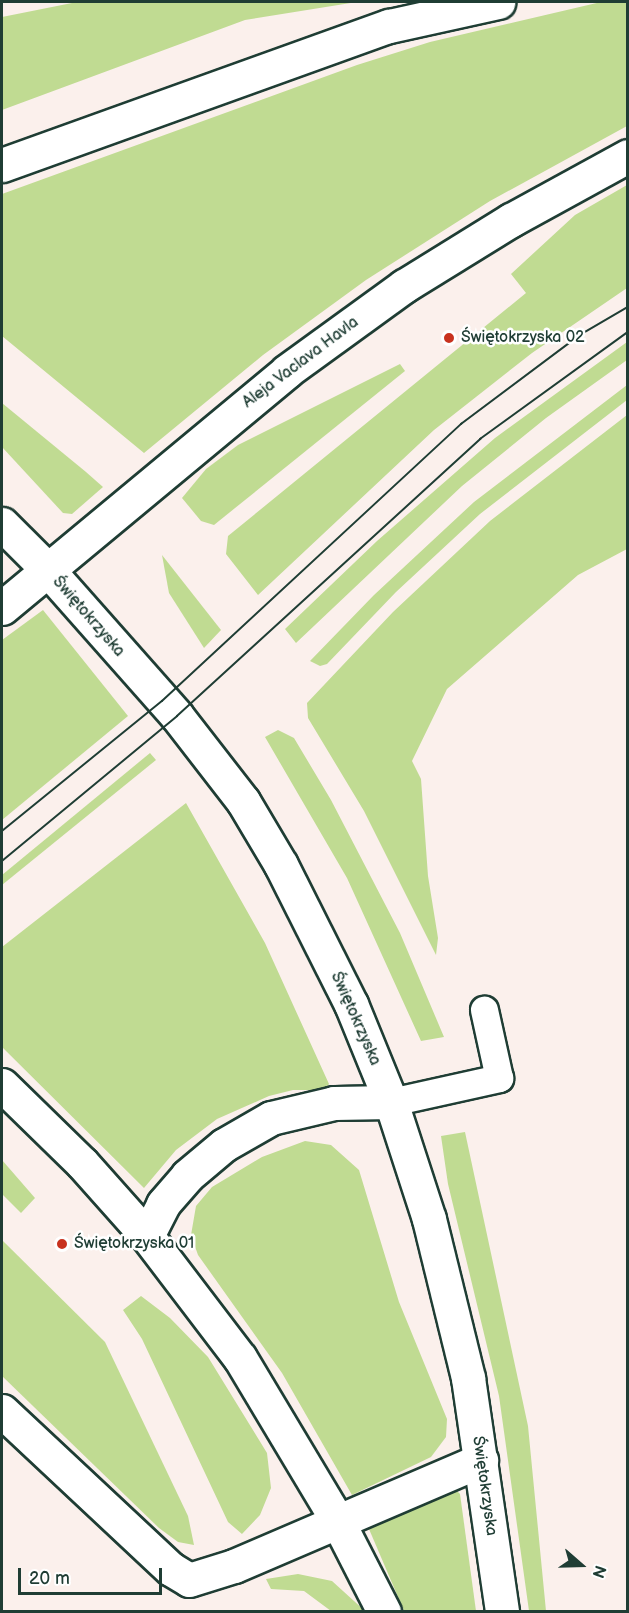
<!DOCTYPE html>
<meta charset="utf-8">
<style>
body{margin:0}
#map{position:relative;width:629px;height:1613px;overflow:hidden;background:#fbf0ec;font-family:"Balsamiq Sans",sans-serif}
div>[style]{position:absolute}
.green>*{inset:0;background:#c0db92}
.roads{filter:drop-shadow(2px 0 #1f3d34) drop-shadow(-2px 0 #1f3d34) drop-shadow(0 2px #1f3d34) drop-shadow(0 -2px #1f3d34)}
.service>*{height:27px;margin:-13.5px;padding:0 13.5px;transform-origin:13.5px;border-radius:13.5px;background:#fff}
.minor>*{height:33px;margin:-16.5px;padding:0 16.5px;transform-origin:16.5px;border-radius:16.5px;background:#fff}
.secondary>*{height:33px;margin:-16.5px;padding:0 16.5px;transform-origin:16.5px;border-radius:16.5px;background:#fff}
.tram>*{height:1.5px;margin:-0.75px;padding:0 0.75px;transform-origin:0.75px;border-radius:0.75px;background:#1f3d34}
.dots>*{width:16px;height:16px;translate:-50% -50%;box-sizing:border-box;border:3px solid #fff;border-radius:50%}
span{translate:-50% -50%;white-space:nowrap;text-align:center;line-height:1.15;-webkit-text-stroke:5px #fff;paint-order:stroke}
.poi-label{font-size:16px;color:#1f3d34}
.left{translate:0 -50%;text-align:left}
.street-label{font-size:16px;color:#1f3d34}
.frame{position:absolute;inset:0;border:3px solid #1f3d34;pointer-events:none}
.north{position:absolute;left:551px;top:1535px;width:60px;height:60px;-webkit-text-stroke:4px #fff;paint-order:stroke;rotate:110deg;font-size:16px;font-weight:700;line-height:24px;text-align:center;color:#1f3d34}
.north::after{content:'';display:block;margin:auto;width:21px;height:27px;background:#1f3d34;clip-path:polygon(50% 0,100% 100%,50% 72%,0 100%)}
.scale{position:absolute;left:18px;top:1568px;width:144px;height:27px;box-sizing:border-box;border:3px solid #1f3d34;border-top:0;padding-left:8px;font-size:18px;line-height:21px;white-space:nowrap;color:#1f3d34;-webkit-text-stroke:4px #fff;paint-order:stroke}
</style>
<div id="map">
<div class="green">
<i style="clip-path:polygon(77px 2px,357px 2px,245px 20px,2px 110px,2px 17px)"></i>
<i style="clip-path:polygon(601px 2px,627px 2px,627px 126px,490px 201px,366px 280px,263px 355px,144px 453px,2px 336px,2px 194px,357px 65px,430px 42px)"></i>
<i style="clip-path:polygon(627px 185px,627px 288px,532px 353px,434px 430px,258px 595px,226px 554px,228px 536px,526px 293px,511px 274px,575px 215px)"></i>
<i style="clip-path:polygon(627px 342px,627px 360px,546px 418px,462px 486px,296px 643px,285px 629px,377px 541px,495px 438px)"></i>
<i style="clip-path:polygon(400px 364px,405px 371px,214px 525px,201px 521px,182px 498px,206px 469px,238px 445px)"></i>
<i style="clip-path:polygon(627px 385px,627px 400px,480px 514px,396px 592px,327px 664px,320px 666px,310px 661px,374px 595px,474px 502px)"></i>
<i style="clip-path:polygon(2px 403px,86px 472px,103px 487px,72px 514px,63px 513px,2px 447px)"></i>
<i style="clip-path:polygon(627px 415px,627px 549px,578px 575px,447px 689px,412px 761px,421px 779px,428px 876px,438px 938px,436px 955px,364px 811px,308px 718px,307px 703px,393px 612px,490px 521px)"></i>
<i style="clip-path:polygon(162px 555px,221px 630px,204px 648px,169px 593px)"></i>
<i style="clip-path:polygon(43px 610px,128px 716px,2px 820px,2px 640px)"></i>
<i style="clip-path:polygon(278px 730px,294px 738px,331px 800px,400px 933px,444px 1037px,421px 1041px,347px 878px,265px 737px)"></i>
<i style="clip-path:polygon(150px 753px,156px 760px,2px 885px,2px 875px)"></i>
<i style="clip-path:polygon(186px 803px,265px 943px,329px 1084px,324px 1090px,293px 1090px,269px 1096px,217px 1119px,176px 1150px,144px 1188px,2px 1047px,2px 947px)"></i>
<i style="clip-path:polygon(465px 1132px,528px 1426px,546px 1611px,529px 1611px,499px 1396px,448px 1184px,441px 1136px)"></i>
<i style="clip-path:polygon(305px 1141px,331px 1145px,359px 1170px,399px 1302px,447px 1419px,446px 1437px,431px 1457px,352px 1495px,282px 1373px,198px 1255px,191px 1235px,196px 1206px,212px 1187px,262px 1157px)"></i>
<i style="clip-path:polygon(2px 1160px,35px 1198px,21px 1213px,2px 1194px)"></i>
<i style="clip-path:polygon(2px 1240px,105px 1342px,188px 1516px,194px 1545px,178px 1542px,159px 1528px,2px 1376px)"></i>
<i style="clip-path:polygon(141px 1296px,170px 1318px,208px 1357px,267px 1453px,271px 1488px,260px 1515px,242px 1534px,228px 1522px,142px 1339px,123px 1310px)"></i>
<i style="clip-path:polygon(456px 1490px,460px 1494px,476px 1611px,404px 1611px,369px 1529px)"></i>
<i style="clip-path:polygon(298px 1574px,332px 1581px,365px 1611px,331px 1611px,304px 1591px,271px 1589px,266px 1579px)"></i>
</div>
<div class="roads">
<div class="service">
<i style="left:391px;top:1102px;width:111px;rotate:-12.5deg"></i>
<i style="left:499px;top:1078px;width:70px;rotate:-102.4deg"></i>
</div>
<div class="minor">
<i style="left:2px;top:1411px;width:231px;rotate:43.1deg"></i>
<i style="left:171px;top:1569px;width:21px;rotate:31deg"></i>
<i style="left:189px;top:1580px;width:47px;rotate:-17.3deg"></i>
<i style="left:234px;top:1566px;width:269px;rotate:-23.2deg"></i>
</div>
<div class="secondary">
<i style="left:2px;top:165px;width:411px;rotate:-19.8deg"></i>
<i style="left:389px;top:26px;width:112px;rotate:-12.4deg"></i>
<i style="left:2px;top:524px;width:64px;rotate:45deg"></i>
<i style="left:47px;top:569px;width:196px;rotate:48.5deg"></i>
<i style="left:177px;top:716px;width:108px;rotate:52.2deg"></i>
<i style="left:243px;top:801px;width:74px;rotate:59.3deg"></i>
<i style="left:281px;top:865px;width:156px;rotate:63.3deg"></i>
<i style="left:351px;top:1004px;width:106px;rotate:67.8deg"></i>
<i style="left:391px;top:1102px;width:123px;rotate:72deg"></i>
<i style="left:429px;top:1219px;width:164px;rotate:76.2deg"></i>
<i style="left:468px;top:1378px;width:236px;rotate:81.7deg"></i>
<i style="left:2px;top:608px;width:371px;rotate:-39.7deg"></i>
<i style="left:287px;top:371px;width:145px;rotate:-36deg"></i>
<i style="left:404px;top:286px;width:126px;rotate:-31.7deg"></i>
<i style="left:511px;top:220px;width:133px;rotate:-28.7deg"></i>
<i style="left:2px;top:1085px;width:112px;rotate:44.3deg"></i>
<i style="left:82px;top:1163px;width:98px;rotate:48.3deg"></i>
<i style="left:147px;top:1236px;width:153px;rotate:52.7deg"></i>
<i style="left:240px;top:1358px;width:191px;rotate:59.1deg"></i>
<i style="left:338px;top:1522px;width:101px;rotate:62.9deg"></i>
<i style="left:147px;top:1236px;width:36px;rotate:-63deg"></i>
<i style="left:163px;top:1204px;width:37px;rotate:-49deg"></i>
<i style="left:187px;top:1176px;width:48px;rotate:-40deg"></i>
<i style="left:224px;top:1145px;width:54px;rotate:-29.9deg"></i>
<i style="left:271px;top:1118px;width:65px;rotate:-13.4deg"></i>
<i style="left:334px;top:1103px;width:57px;rotate:-1deg"></i>
</div>
</div>
<div class="tram">
<i style="left:2px;top:831px;width:206px;rotate:-39.1deg"></i>
<i style="left:162px;top:701px;width:408px;rotate:-42.8deg"></i>
<i style="left:461px;top:424px;width:149px;rotate:-36.8deg"></i>
<i style="left:580px;top:335px;width:56px;rotate:-30.3deg"></i>
<i style="left:2px;top:861px;width:227px;rotate:-39.6deg"></i>
<i style="left:177px;top:716px;width:411px;rotate:-42.4deg"></i>
<i style="left:480px;top:439px;width:183px;rotate:-35.9deg"></i>
</div>
<div class="dots">
<i style="left:449px;top:338px;background:#c8321e"></i>
<i style="left:62px;top:1244px;background:#c8321e"></i>
</div>
<div class="poi-label">
<span class="left" style="left:461px;top:338px">Świętokrzyska 02</span>
<span class="left" style="left:74px;top:1244px">Świętokrzyska 01</span>
</div>
<div class="street-label">
<span style="left:301px;top:363px;rotate:-37deg">Aleja Vaclava Havla</span>
<span style="left:88px;top:617px;rotate:49deg">Świętokrzyska</span>
<span style="left:355px;top:1019px;rotate:66deg">Świętokrzyska</span>
<span style="left:484px;top:1486px;rotate:82deg">Świętokrzyska</span>
</div>
<div class="frame"></div>
<div class="north">N</div>
<div class="scale">20 m</div>
</div>
